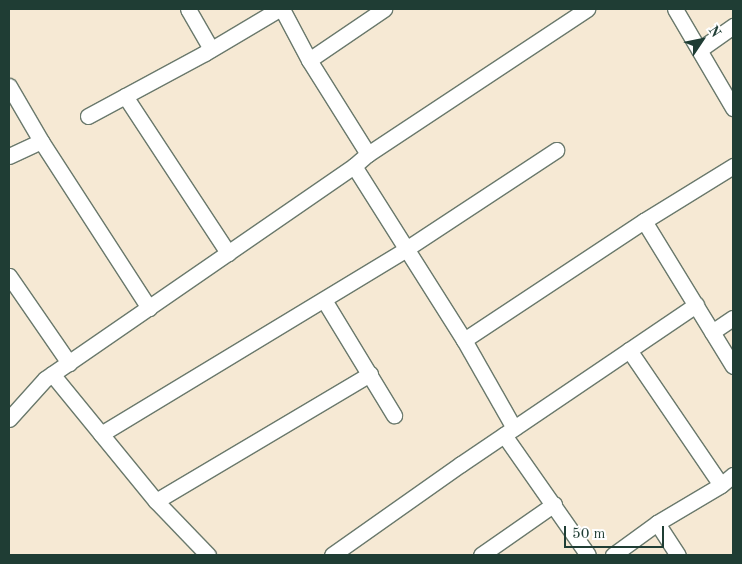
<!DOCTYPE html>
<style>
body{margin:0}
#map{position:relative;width:742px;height:564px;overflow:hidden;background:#f6e9d4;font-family:"Old Standard TT",serif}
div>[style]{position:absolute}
.roads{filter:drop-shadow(1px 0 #6a796c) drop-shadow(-1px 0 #6a796c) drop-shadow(0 1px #6a796c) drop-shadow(0 -1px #6a796c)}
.minor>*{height:15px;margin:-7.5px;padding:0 7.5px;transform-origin:7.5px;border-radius:7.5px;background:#fff}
span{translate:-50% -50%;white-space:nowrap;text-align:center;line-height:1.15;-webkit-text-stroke:4.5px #fff;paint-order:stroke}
.frame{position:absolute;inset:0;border:10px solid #1f3d34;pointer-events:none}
.north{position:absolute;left:677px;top:15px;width:50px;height:50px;-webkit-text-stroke:4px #fff;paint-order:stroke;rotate:56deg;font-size:14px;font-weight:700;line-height:20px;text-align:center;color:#1f3d34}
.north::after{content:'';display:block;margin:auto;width:18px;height:22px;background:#1f3d34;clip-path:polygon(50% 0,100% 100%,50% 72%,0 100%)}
.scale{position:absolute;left:564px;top:526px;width:100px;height:22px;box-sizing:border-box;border:2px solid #1f3d34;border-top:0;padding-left:6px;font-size:15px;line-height:18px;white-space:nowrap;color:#1f3d34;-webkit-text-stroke:4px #fff;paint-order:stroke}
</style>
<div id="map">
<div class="roads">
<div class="minor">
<i style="left:188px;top:9px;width:46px;rotate:60.1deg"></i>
<i style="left:282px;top:9px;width:58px;rotate:62.1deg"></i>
<i style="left:309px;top:60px;width:111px;rotate:57.9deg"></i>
<i style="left:675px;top:9px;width:115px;rotate:59.6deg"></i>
<i style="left:699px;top:50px;width:42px;rotate:-35.2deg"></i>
<i style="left:309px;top:60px;width:91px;rotate:-34.2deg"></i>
<i style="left:9px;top:86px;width:64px;rotate:59.8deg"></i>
<i style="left:41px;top:141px;width:199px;rotate:57.1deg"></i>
<i style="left:125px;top:96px;width:188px;rotate:56.7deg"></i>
<i style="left:88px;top:116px;width:133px;rotate:-28.3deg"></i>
<i style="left:205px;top:53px;width:86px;rotate:-30.7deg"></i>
<i style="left:9px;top:156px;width:35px;rotate:-25deg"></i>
<i style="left:354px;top:166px;width:206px;rotate:57.7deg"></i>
<i style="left:464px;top:340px;width:101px;rotate:60.4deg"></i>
<i style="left:644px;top:221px;width:170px;rotate:58.5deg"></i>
<i style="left:9px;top:276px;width:106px;rotate:55.4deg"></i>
<i style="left:324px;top:300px;width:135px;rotate:58.7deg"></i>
<i style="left:712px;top:332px;width:25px;rotate:-34deg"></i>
<i style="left:464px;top:340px;width:216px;rotate:-33.5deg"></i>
<i style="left:644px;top:221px;width:105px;rotate:-31.7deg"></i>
<i style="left:629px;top:350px;width:163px;rotate:55.7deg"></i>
<i style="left:52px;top:374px;width:164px;rotate:50.7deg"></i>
<i style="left:156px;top:501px;width:75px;rotate:46.1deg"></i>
<i style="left:9px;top:419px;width:54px;rotate:-48deg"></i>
<i style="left:45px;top:379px;width:375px;rotate:-34.6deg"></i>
<i style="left:354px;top:166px;width:18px;rotate:-41deg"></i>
<i style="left:368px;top:154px;width:263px;rotate:-33.5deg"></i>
<i style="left:101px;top:434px;width:357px;rotate:-31.2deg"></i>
<i style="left:406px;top:249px;width:180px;rotate:-33.4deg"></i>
<i style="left:504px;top:435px;width:146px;rotate:55deg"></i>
<i style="left:156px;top:501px;width:249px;rotate:-30.7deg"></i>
<i style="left:657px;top:523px;width:38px;rotate:57deg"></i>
<i style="left:332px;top:555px;width:158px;rotate:-35.2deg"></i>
<i style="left:461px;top:464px;width:284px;rotate:-34.1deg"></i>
<i style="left:481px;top:555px;width:89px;rotate:-34.9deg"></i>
<i style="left:613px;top:555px;width:54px;rotate:-36deg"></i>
<i style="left:657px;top:523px;width:74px;rotate:-30.7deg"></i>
<i style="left:721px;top:485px;width:16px;rotate:-40deg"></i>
</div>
</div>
<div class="frame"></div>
<div class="north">N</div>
<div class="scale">50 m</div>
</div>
